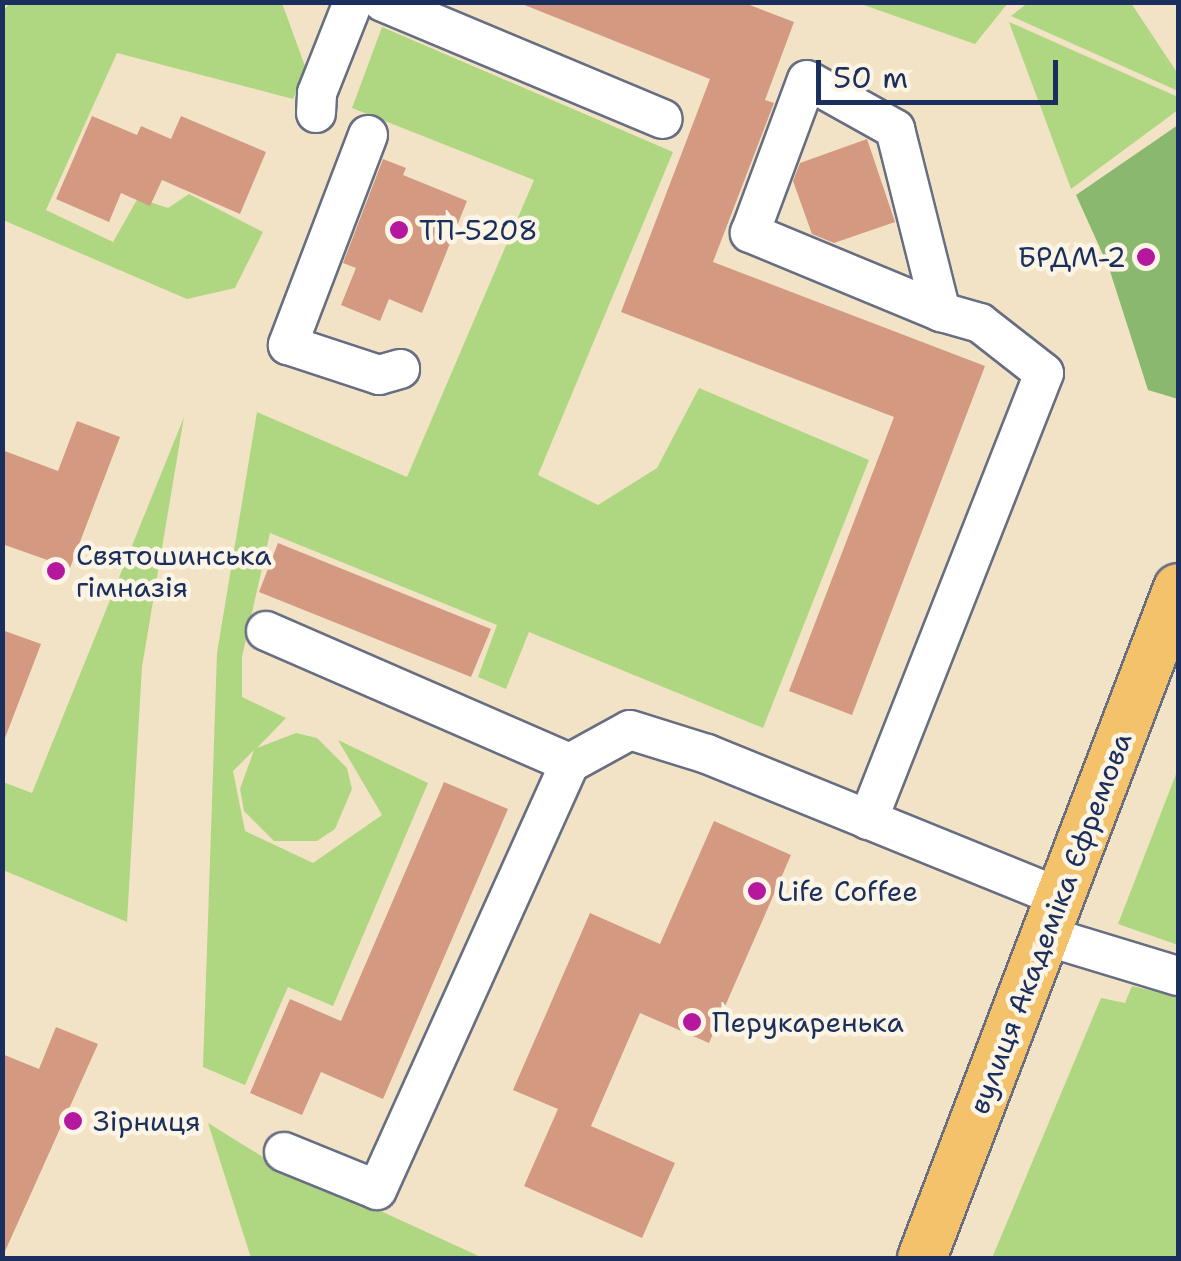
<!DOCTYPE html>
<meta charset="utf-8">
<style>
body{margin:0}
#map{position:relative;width:1181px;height:1261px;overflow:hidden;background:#f3e3c6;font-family:"Shantell Sans",sans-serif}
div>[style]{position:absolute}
.green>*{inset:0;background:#afd781}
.forest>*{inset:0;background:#8bb86f}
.building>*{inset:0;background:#d39981}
.roads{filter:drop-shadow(2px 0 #676e82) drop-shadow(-2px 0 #676e82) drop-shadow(0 2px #676e82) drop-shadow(0 -2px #676e82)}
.minor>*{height:38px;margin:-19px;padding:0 19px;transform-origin:19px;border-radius:19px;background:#fff}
.major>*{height:48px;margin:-24px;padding:0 24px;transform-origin:24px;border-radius:24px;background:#f4c26a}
.dots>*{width:28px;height:28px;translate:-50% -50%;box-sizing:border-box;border:5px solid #fcf5e5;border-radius:50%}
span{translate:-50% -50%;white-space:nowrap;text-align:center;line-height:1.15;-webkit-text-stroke:9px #fcf5e5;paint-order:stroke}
.poi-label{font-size:28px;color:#1b2f5e}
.left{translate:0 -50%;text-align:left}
.right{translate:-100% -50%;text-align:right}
.street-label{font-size:28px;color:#1b2f5e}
.frame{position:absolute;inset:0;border:5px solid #1b2f5e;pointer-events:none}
.scale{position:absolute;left:816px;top:60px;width:242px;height:45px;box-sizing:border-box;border:5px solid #1b2f5e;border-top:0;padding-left:12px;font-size:30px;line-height:35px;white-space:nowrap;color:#1b2f5e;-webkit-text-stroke:8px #fcf5e5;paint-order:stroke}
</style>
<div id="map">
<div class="green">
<i style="clip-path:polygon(12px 2px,282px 3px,306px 69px,293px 99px,117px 53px,46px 210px,113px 242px,138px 198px,168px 208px,189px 194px,263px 232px,235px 288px,187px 299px,3px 220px,3px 10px)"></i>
<i style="clip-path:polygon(1029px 2px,1131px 3px,1178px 74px,1178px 91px,1011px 16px)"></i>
<i style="clip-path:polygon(858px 3px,1008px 2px,1008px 3px,975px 44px)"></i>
<i style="clip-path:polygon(1009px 22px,1178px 97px,1178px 110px,1071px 189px)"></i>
<i style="clip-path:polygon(382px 27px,673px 152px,538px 475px,598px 505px,657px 468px,699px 388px,869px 460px,763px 728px,529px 632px,506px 689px,478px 677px,497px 625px,270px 533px,242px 657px,242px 697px,286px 718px,257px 748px,296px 733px,317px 738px,347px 768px,352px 789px,335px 829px,317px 841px,274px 841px,244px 811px,240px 789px,254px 750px,233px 771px,245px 831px,313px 863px,382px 815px,338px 740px,428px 783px,333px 1006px,288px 987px,245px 1085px,203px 1067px,217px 653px,257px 412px,407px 477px,534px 180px,352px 108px)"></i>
<i style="clip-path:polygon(184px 417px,142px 667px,127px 922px,3px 870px,3px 782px,32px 793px)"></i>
<i style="clip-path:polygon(1178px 769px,1178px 945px,1118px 924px)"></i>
<i style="clip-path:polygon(1132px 986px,1178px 997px,1178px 1258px,992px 1258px,1101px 998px,1125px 1003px)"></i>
<i style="clip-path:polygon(208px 1123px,263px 1157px,483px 1258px,251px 1258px)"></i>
</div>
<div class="forest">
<i style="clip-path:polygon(1178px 125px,1178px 399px,1148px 390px,1109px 268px,1076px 195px)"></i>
</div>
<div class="building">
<i style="clip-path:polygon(517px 2px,742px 2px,794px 22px,765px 100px,774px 103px,713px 262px,985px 366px,852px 715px,789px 691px,894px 417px,621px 312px,710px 79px)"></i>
<i style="clip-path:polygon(92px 116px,137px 135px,141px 126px,171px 139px,181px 116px,266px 152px,240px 214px,162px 180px,150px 206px,121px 193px,109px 222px,56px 199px)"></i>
<i style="clip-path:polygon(867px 139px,895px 222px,834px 243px,812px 234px,793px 181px,800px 163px)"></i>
<i style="clip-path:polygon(383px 159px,406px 168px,403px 175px,467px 201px,422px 313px,389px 299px,380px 321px,341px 305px,356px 268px,343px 263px)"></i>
<i style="clip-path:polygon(77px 421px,120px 437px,70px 568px,2px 544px,2px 450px,58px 471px)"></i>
<i style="clip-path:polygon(278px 543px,491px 629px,471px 677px,259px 592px)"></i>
<i style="clip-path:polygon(2px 630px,41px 644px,5px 738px,2px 737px)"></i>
<i style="clip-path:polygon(444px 782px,508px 809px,383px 1099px,321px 1072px,302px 1115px,250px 1093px,290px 999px,341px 1021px)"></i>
<i style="clip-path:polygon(714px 821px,791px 855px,709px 1043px,640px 1013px,591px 1126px,675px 1163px,642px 1238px,524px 1186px,558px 1109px,513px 1090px,590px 913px,660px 944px)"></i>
<i style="clip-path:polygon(56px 1027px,98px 1044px,2px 1258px,2px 1054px,39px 1069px)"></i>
</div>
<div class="roads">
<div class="minor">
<i style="left:383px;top:2px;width:303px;rotate:22.7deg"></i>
<i style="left:316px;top:113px;width:20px;rotate:-87deg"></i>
<i style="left:317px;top:93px;width:98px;rotate:-68.4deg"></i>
<i style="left:368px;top:135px;width:225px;rotate:110.9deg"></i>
<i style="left:288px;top:345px;width:96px;rotate:18.2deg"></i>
<i style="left:379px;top:375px;width:22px;rotate:-16deg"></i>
<i style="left:266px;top:631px;width:331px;rotate:23.5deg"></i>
<i style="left:868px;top:820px;width:480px;rotate:-68.5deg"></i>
<i style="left:1044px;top:373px;width:81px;rotate:-142deg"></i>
<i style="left:980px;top:323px;width:41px;rotate:-164.2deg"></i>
<i style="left:941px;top:312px;width:207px;rotate:-157.5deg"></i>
<i style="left:750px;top:233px;width:163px;rotate:-69.6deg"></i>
<i style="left:807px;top:80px;width:101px;rotate:29.1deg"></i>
<i style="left:895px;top:129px;width:189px;rotate:75.9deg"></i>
<i style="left:1046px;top:936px;width:138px;rotate:16.9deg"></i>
<i style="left:284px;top:1152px;width:100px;rotate:22.2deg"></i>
<i style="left:377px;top:1190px;width:469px;rotate:-65.7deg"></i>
<i style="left:570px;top:763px;width:68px;rotate:-28.8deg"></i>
<i style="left:630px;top:730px;width:81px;rotate:17.3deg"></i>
<i style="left:707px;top:754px;width:381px;rotate:22.1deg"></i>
</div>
<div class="major">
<i style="left:922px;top:1258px;width:717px;rotate:-69.09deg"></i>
</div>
</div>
<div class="dots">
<i style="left:399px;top:230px;background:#b5179e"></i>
<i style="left:1146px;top:257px;background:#b5179e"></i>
<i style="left:56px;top:571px;background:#b5179e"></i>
<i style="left:757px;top:891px;background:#b5179e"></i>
<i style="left:692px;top:1022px;background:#b5179e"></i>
<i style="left:73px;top:1121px;background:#b5179e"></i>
</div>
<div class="poi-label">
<span class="left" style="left:419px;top:230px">ТП-5208</span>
<span class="right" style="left:1126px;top:257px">БРДМ-2</span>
<span class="left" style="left:76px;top:571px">Святошинська<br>гімназія</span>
<span class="left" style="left:777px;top:891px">Life Coffee</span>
<span class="left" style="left:712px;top:1022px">Перукаренька</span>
<span class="left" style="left:93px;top:1121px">Зірниця</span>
</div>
<div class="street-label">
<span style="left:1050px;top:923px;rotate:-69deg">вулиця Академіка Єфремова</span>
</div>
<div class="frame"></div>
<div class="scale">50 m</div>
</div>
